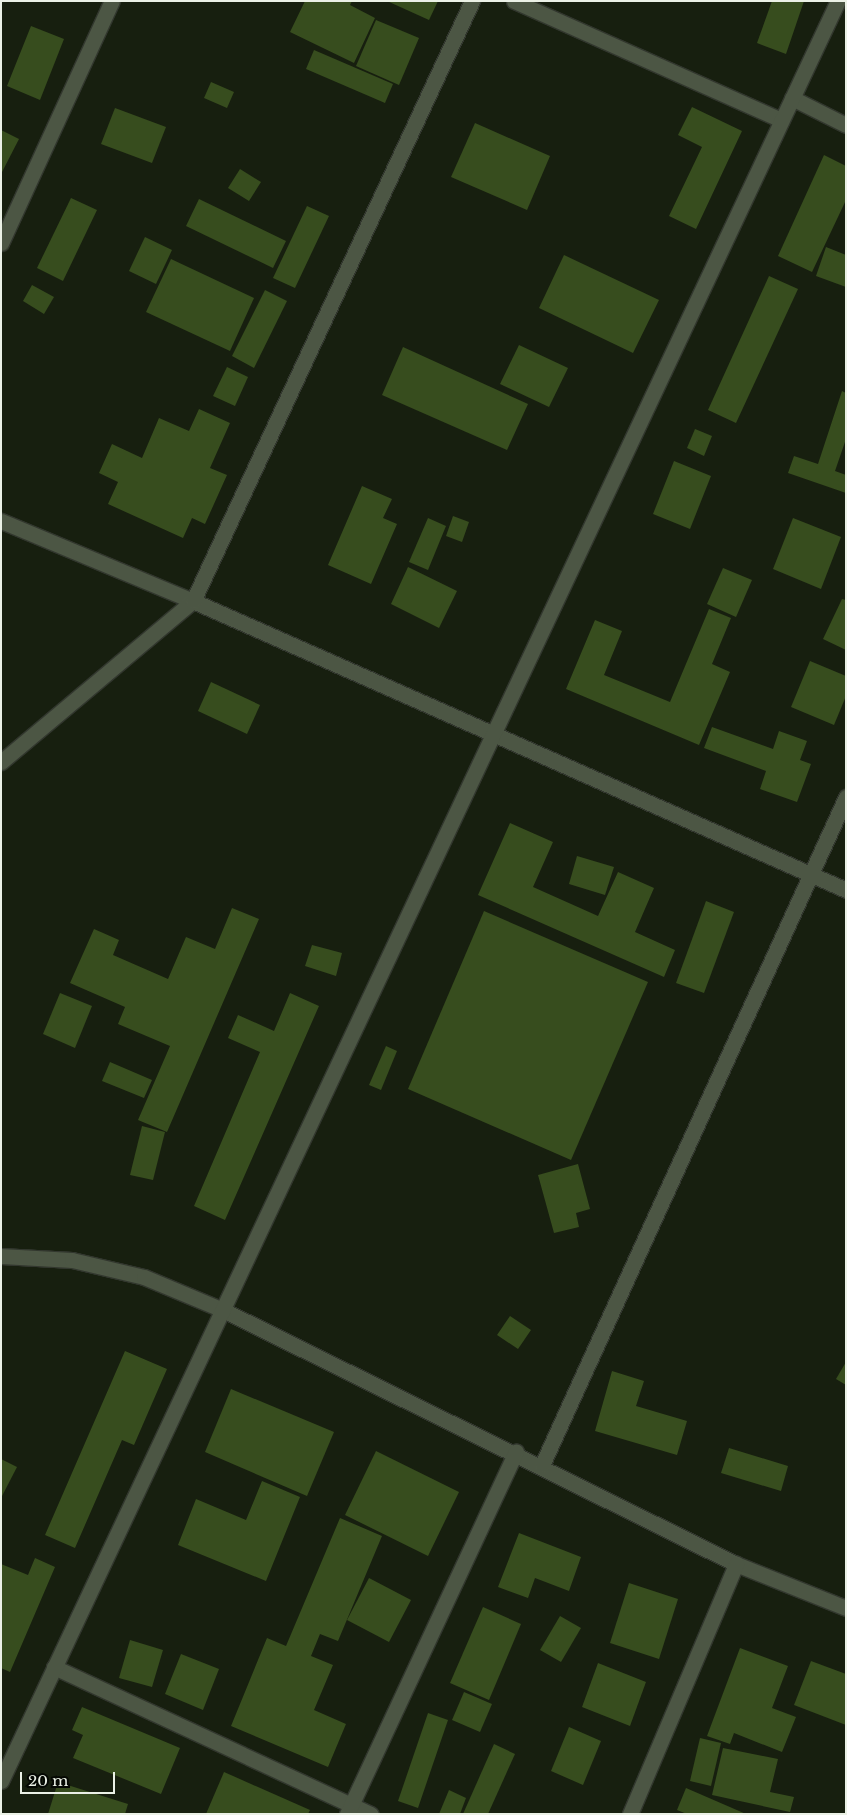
<!DOCTYPE html>
<style>
body{margin:0}
#map{position:relative;width:847px;height:1815px;overflow:hidden;background:#171f0f;font-family:"Libre Baskerville",serif}
div>[style]{position:absolute}
.building>*{inset:0;background:#374d1e}
.roads{filter:drop-shadow(1px 0 #32372e) drop-shadow(-1px 0 #32372e) drop-shadow(0 1px #32372e) drop-shadow(0 -1px #32372e)}
.minor>*{height:15px;margin:-7.5px;padding:0 7.5px;transform-origin:7.5px;border-radius:7.5px;background:#4c5644}
span{translate:-50% -50%;white-space:nowrap;text-align:center;line-height:1.15;-webkit-text-stroke:4px #050803;paint-order:stroke}
.frame{position:absolute;inset:0;border:2px solid #ebf1e6;pointer-events:none}
.scale{position:absolute;left:20px;top:1772px;width:95px;height:22px;box-sizing:border-box;border:2px solid #ebf1e6;border-top:0;padding-left:6px;font-size:15px;line-height:18px;white-space:nowrap;color:#ebf1e6;-webkit-text-stroke:4px #050803;paint-order:stroke}
</style>
<div id="map">
<div class="building">
<i style="clip-path:polygon(305px 1px,352px 1px,350px 5px,375px 18px,354px 63px,290px 32px)"></i>
<i style="clip-path:polygon(387px 1px,438px 1px,429px 20px)"></i>
<i style="clip-path:polygon(772px 1px,804px 1px,786px 54px,757px 43px)"></i>
<i style="clip-path:polygon(376px 20px,419px 38px,399px 85px,356px 66px)"></i>
<i style="clip-path:polygon(31px 26px,64px 39px,40px 100px,7px 86px)"></i>
<i style="clip-path:polygon(314px 50px,393px 84px,385px 103px,306px 69px)"></i>
<i style="clip-path:polygon(211px 82px,234px 92px,227px 108px,204px 98px)"></i>
<i style="clip-path:polygon(692px 107px,742px 131px,696px 229px,669px 216px,702px 147px,678px 135px)"></i>
<i style="clip-path:polygon(115px 108px,166px 127px,152px 163px,101px 144px)"></i>
<i style="clip-path:polygon(475px 123px,550px 156px,527px 210px,451px 177px)"></i>
<i style="clip-path:polygon(1px 130px,19px 139px,1px 174px)"></i>
<i style="clip-path:polygon(824px 155px,846px 166px,846px 200px,812px 272px,778px 256px)"></i>
<i style="clip-path:polygon(240px 169px,261px 182px,249px 201px,228px 188px)"></i>
<i style="clip-path:polygon(71px 198px,97px 210px,63px 281px,37px 268px)"></i>
<i style="clip-path:polygon(199px 199px,286px 241px,273px 268px,186px 226px)"></i>
<i style="clip-path:polygon(307px 206px,329px 216px,295px 288px,273px 278px)"></i>
<i style="clip-path:polygon(145px 237px,172px 250px,156px 284px,129px 271px)"></i>
<i style="clip-path:polygon(826px 247px,846px 255px,846px 287px,816px 276px)"></i>
<i style="clip-path:polygon(564px 255px,659px 300px,633px 353px,539px 308px)"></i>
<i style="clip-path:polygon(171px 259px,254px 298px,230px 351px,146px 312px)"></i>
<i style="clip-path:polygon(769px 276px,798px 289px,736px 423px,708px 410px)"></i>
<i style="clip-path:polygon(32px 285px,54px 297px,44px 314px,23px 301px)"></i>
<i style="clip-path:polygon(265px 290px,287px 301px,254px 368px,232px 356px)"></i>
<i style="clip-path:polygon(519px 345px,568px 368px,549px 407px,500px 384px)"></i>
<i style="clip-path:polygon(403px 347px,528px 404px,507px 450px,382px 395px)"></i>
<i style="clip-path:polygon(227px 367px,248px 377px,235px 406px,213px 396px)"></i>
<i style="clip-path:polygon(842px 391px,846px 393px,846px 439px,835px 471px,846px 475px,846px 493px,788px 473px,794px 456px,818px 464px)"></i>
<i style="clip-path:polygon(199px 409px,230px 423px,210px 468px,227px 475px,205px 524px,192px 518px,183px 538px,108px 504px,118px 482px,99px 473px,112px 444px,142px 458px,159px 418px,189px 431px)"></i>
<i style="clip-path:polygon(695px 429px,712px 436px,704px 456px,687px 448px)"></i>
<i style="clip-path:polygon(674px 461px,711px 476px,690px 529px,653px 514px)"></i>
<i style="clip-path:polygon(362px 486px,392px 499px,383px 518px,397px 524px,371px 584px,328px 565px)"></i>
<i style="clip-path:polygon(453px 516px,469px 522px,462px 542px,446px 536px)"></i>
<i style="clip-path:polygon(428px 518px,446px 526px,428px 570px,409px 562px)"></i>
<i style="clip-path:polygon(793px 518px,841px 537px,821px 589px,773px 569px)"></i>
<i style="clip-path:polygon(408px 567px,457px 591px,439px 628px,391px 604px)"></i>
<i style="clip-path:polygon(723px 568px,752px 580px,736px 617px,707px 604px)"></i>
<i style="clip-path:polygon(842px 599px,846px 600px,846px 650px,823px 639px)"></i>
<i style="clip-path:polygon(709px 609px,731px 618px,712px 664px,730px 672px,699px 745px,566px 689px,595px 620px,622px 631px,604px 675px,670px 702px)"></i>
<i style="clip-path:polygon(810px 661px,846px 676px,846px 696px,834px 725px,791px 707px)"></i>
<i style="clip-path:polygon(211px 682px,260px 705px,247px 734px,198px 711px)"></i>
<i style="clip-path:polygon(712px 727px,773px 749px,779px 731px,807px 741px,800px 760px,811px 764px,797px 802px,760px 789px,766px 771px,704px 748px)"></i>
<i style="clip-path:polygon(510px 823px,553px 842px,533px 887px,598px 916px,618px 872px,654px 888px,635px 932px,675px 950px,664px 977px,478px 895px)"></i>
<i style="clip-path:polygon(577px 856px,614px 867px,605px 895px,569px 884px)"></i>
<i style="clip-path:polygon(706px 901px,734px 912px,704px 993px,676px 983px)"></i>
<i style="clip-path:polygon(232px 908px,259px 919px,167px 1132px,138px 1120px,170px 1046px,118px 1024px,125px 1007px,70px 983px,94px 929px,119px 940px,113px 955px,168px 979px,186px 937px,215px 949px)"></i>
<i style="clip-path:polygon(484px 911px,648px 982px,571px 1160px,408px 1089px)"></i>
<i style="clip-path:polygon(312px 945px,342px 953px,336px 976px,305px 966px)"></i>
<i style="clip-path:polygon(60px 993px,92px 1006px,75px 1048px,43px 1034px)"></i>
<i style="clip-path:polygon(290px 993px,319px 1006px,225px 1220px,194px 1206px,260px 1052px,228px 1038px,238px 1015px,274px 1031px)"></i>
<i style="clip-path:polygon(386px 1046px,397px 1051px,381px 1090px,369px 1085px)"></i>
<i style="clip-path:polygon(110px 1062px,152px 1080px,144px 1098px,102px 1081px)"></i>
<i style="clip-path:polygon(142px 1126px,165px 1132px,153px 1180px,130px 1175px)"></i>
<i style="clip-path:polygon(578px 1164px,590px 1209px,576px 1213px,579px 1227px,554px 1233px,538px 1175px)"></i>
<i style="clip-path:polygon(510px 1316px,531px 1330px,518px 1349px,497px 1335px)"></i>
<i style="clip-path:polygon(125px 1351px,167px 1369px,134px 1445px,122px 1440px,75px 1548px,45px 1535px)"></i>
<i style="clip-path:polygon(846px 1362px,846px 1385px,836px 1379px)"></i>
<i style="clip-path:polygon(612px 1371px,644px 1381px,636px 1406px,687px 1421px,677px 1455px,595px 1431px)"></i>
<i style="clip-path:polygon(231px 1389px,334px 1432px,307px 1496px,205px 1452px)"></i>
<i style="clip-path:polygon(729px 1448px,788px 1466px,781px 1491px,721px 1473px)"></i>
<i style="clip-path:polygon(376px 1451px,459px 1492px,428px 1556px,345px 1515px)"></i>
<i style="clip-path:polygon(1px 1459px,17px 1467px,1px 1498px)"></i>
<i style="clip-path:polygon(262px 1481px,300px 1497px,266px 1581px,178px 1545px,196px 1499px,246px 1520px)"></i>
<i style="clip-path:polygon(340px 1518px,382px 1536px,338px 1641px,320px 1634px,311px 1656px,333px 1665px,314px 1710px,346px 1724px,328px 1767px,231px 1726px,267px 1638px,286px 1646px)"></i>
<i style="clip-path:polygon(519px 1533px,581px 1557px,569px 1591px,535px 1578px,528px 1598px,498px 1587px)"></i>
<i style="clip-path:polygon(35px 1558px,55px 1567px,10px 1672px,1px 1668px,1px 1564px,28px 1575px)"></i>
<i style="clip-path:polygon(369px 1578px,411px 1600px,389px 1642px,347px 1620px)"></i>
<i style="clip-path:polygon(629px 1583px,678px 1599px,659px 1659px,610px 1643px)"></i>
<i style="clip-path:polygon(483px 1607px,521px 1624px,489px 1700px,450px 1683px)"></i>
<i style="clip-path:polygon(560px 1616px,581px 1628px,561px 1662px,540px 1650px)"></i>
<i style="clip-path:polygon(130px 1640px,163px 1650px,152px 1687px,119px 1678px)"></i>
<i style="clip-path:polygon(740px 1648px,788px 1666px,772px 1708px,796px 1717px,782px 1752px,734px 1733px,730px 1744px,707px 1736px)"></i>
<i style="clip-path:polygon(181px 1654px,219px 1669px,203px 1710px,165px 1694px)"></i>
<i style="clip-path:polygon(811px 1661px,846px 1674px,846px 1725px,794px 1705px)"></i>
<i style="clip-path:polygon(598px 1663px,646px 1682px,630px 1726px,582px 1707px)"></i>
<i style="clip-path:polygon(464px 1692px,492px 1704px,480px 1732px,452px 1720px)"></i>
<i style="clip-path:polygon(82px 1707px,180px 1748px,161px 1794px,73px 1758px,83px 1735px,72px 1730px)"></i>
<i style="clip-path:polygon(428px 1713px,448px 1720px,418px 1808px,398px 1801px)"></i>
<i style="clip-path:polygon(569px 1727px,601px 1741px,583px 1785px,551px 1771px)"></i>
<i style="clip-path:polygon(700px 1738px,721px 1743px,711px 1786px,690px 1781px)"></i>
<i style="clip-path:polygon(494px 1744px,515px 1754px,488px 1814px,463px 1814px)"></i>
<i style="clip-path:polygon(723px 1748px,778px 1759px,770px 1792px,794px 1797px,790px 1812px,712px 1795px)"></i>
<i style="clip-path:polygon(224px 1772px,310px 1810px,308px 1814px,206px 1814px)"></i>
<i style="clip-path:polygon(58px 1782px,128px 1804px,125px 1814px,48px 1814px)"></i>
<i style="clip-path:polygon(686px 1788px,746px 1814px,687px 1814px,677px 1810px)"></i>
<i style="clip-path:polygon(449px 1790px,466px 1798px,460px 1814px,439px 1814px)"></i>
</div>
<div class="roads">
<div class="minor">
<i style="left:514px;top:1px;width:292px;rotate:24deg"></i>
<i style="left:792px;top:98px;width:60px;rotate:26.6deg"></i>
<i style="left:1px;top:243px;width:266px;rotate:-65.4deg"></i>
<i style="left:1px;top:521px;width:208px;rotate:22.6deg"></i>
<i style="left:193px;top:601px;width:714px;rotate:23.87deg"></i>
<i style="left:1px;top:762px;width:251px;rotate:-40deg"></i>
<i style="left:193px;top:601px;width:662px;rotate:-65.06deg"></i>
<i style="left:1px;top:1256px;width:71px;rotate:3.2deg"></i>
<i style="left:72px;top:1260px;width:74px;rotate:13.3deg"></i>
<i style="left:144px;top:1277px;width:86px;rotate:22.7deg"></i>
<i style="left:223px;top:1310px;width:572px;rotate:26.34deg"></i>
<i style="left:736px;top:1564px;width:118px;rotate:21.8deg"></i>
<i style="left:542px;top:1465px;width:734px;rotate:-65.53deg"></i>
<i style="left:54px;top:1667px;width:349px;rotate:24.9deg"></i>
<i style="left:1px;top:1781px;width:1967px;rotate:-64.82deg"></i>
<i style="left:347px;top:1814px;width:400px;rotate:-65deg"></i>
<i style="left:630px;top:1814px;width:272px;rotate:-67deg"></i>
</div>
</div>
<div class="frame"></div>
<div class="scale">20 m</div>
</div>
